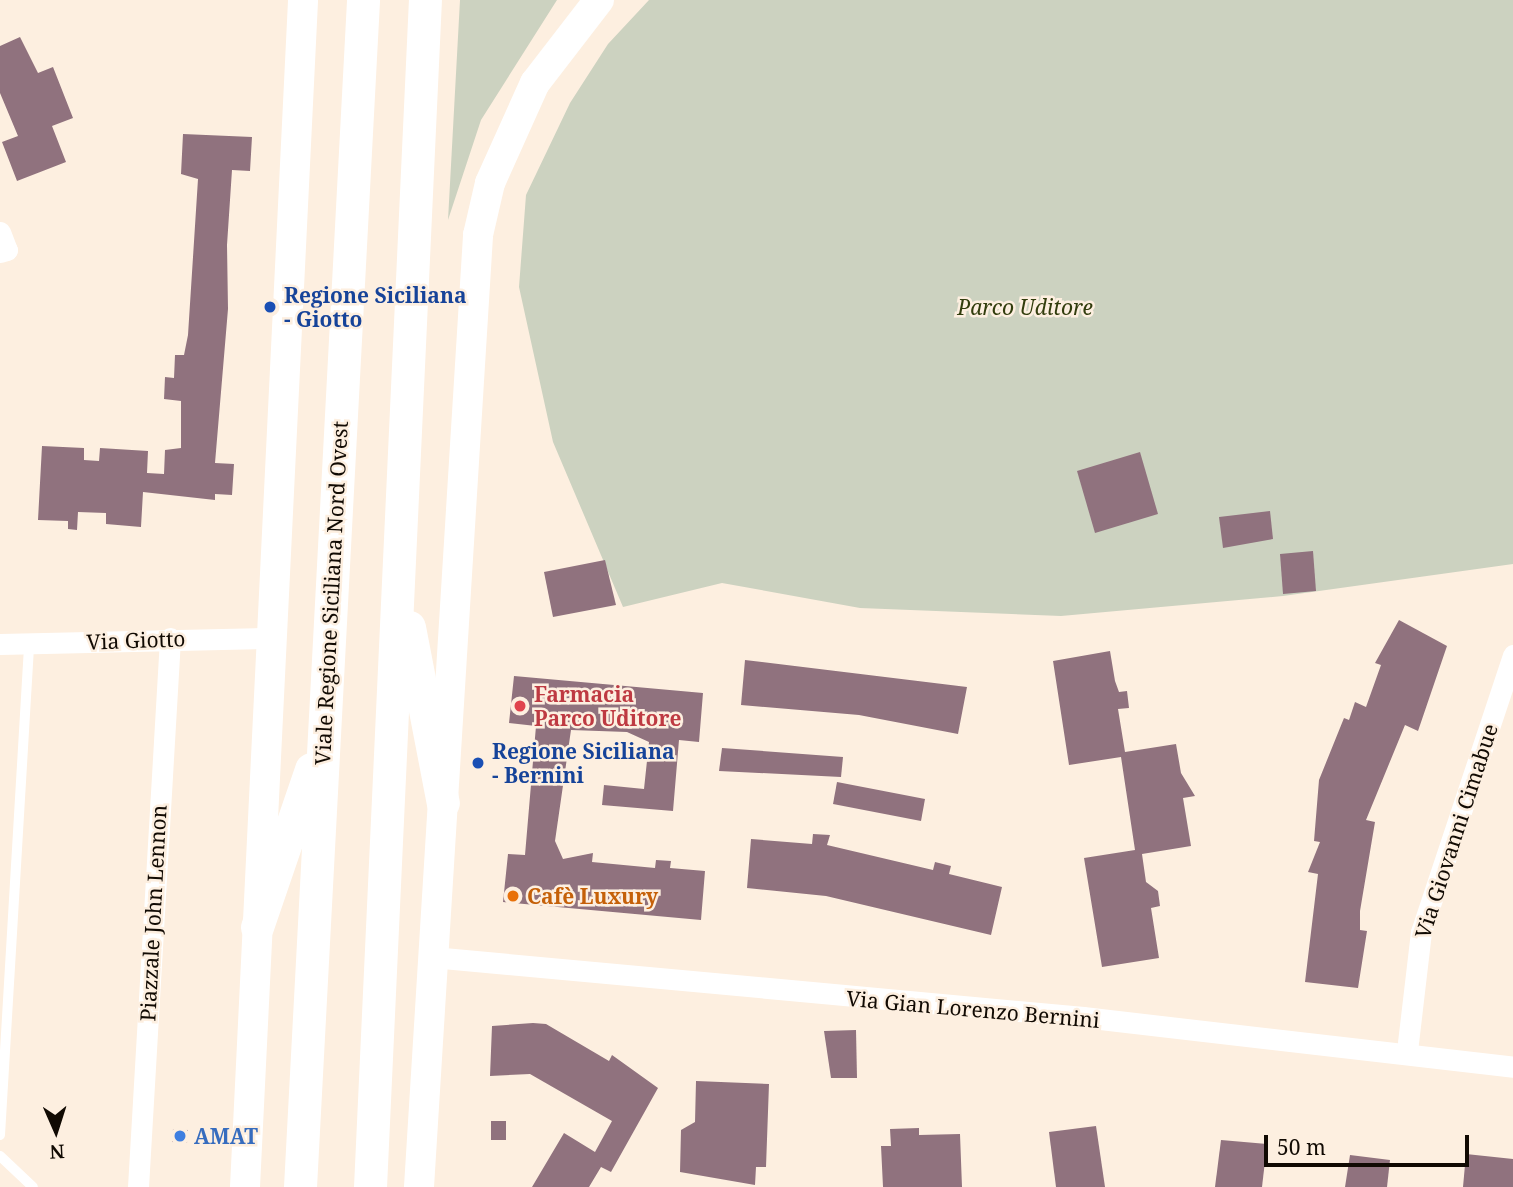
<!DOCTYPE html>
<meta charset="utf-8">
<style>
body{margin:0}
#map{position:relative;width:1513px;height:1187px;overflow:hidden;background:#fdefe0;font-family:"Noto Serif",serif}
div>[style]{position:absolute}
.green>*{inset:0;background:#ccd2c0}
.building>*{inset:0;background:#90727e}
.lane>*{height:10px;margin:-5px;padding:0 5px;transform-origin:5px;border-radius:5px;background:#fff}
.street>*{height:21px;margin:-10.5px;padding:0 10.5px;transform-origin:10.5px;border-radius:10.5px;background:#fff}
.secondary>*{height:30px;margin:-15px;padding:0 15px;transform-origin:15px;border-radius:15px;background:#fff}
.primary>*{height:33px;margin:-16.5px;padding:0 16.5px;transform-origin:16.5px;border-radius:16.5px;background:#fff}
.dots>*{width:19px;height:19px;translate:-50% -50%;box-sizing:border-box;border:4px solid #fdefe0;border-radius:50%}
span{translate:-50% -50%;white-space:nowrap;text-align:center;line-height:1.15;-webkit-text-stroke:5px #fdefe0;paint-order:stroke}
.transit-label{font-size:21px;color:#164399;font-weight:700}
.left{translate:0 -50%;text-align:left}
.park-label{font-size:21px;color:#323d0d;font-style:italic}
.street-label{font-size:21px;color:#110a03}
.health-label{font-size:21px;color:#be3a42;font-weight:700}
.food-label{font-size:21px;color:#c56008;font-weight:700}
.shop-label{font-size:21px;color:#366cbe;font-weight:700}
.north{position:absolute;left:21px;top:1096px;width:70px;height:70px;-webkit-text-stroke:5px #fdefe0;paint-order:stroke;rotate:177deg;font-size:19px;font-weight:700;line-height:28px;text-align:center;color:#110a03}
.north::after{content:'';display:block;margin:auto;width:24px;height:32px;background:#110a03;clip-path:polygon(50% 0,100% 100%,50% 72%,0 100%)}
.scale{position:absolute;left:1264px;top:1135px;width:205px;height:32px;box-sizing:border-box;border:4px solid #110a03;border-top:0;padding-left:9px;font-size:21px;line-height:24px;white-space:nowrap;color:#110a03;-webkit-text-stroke:5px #fdefe0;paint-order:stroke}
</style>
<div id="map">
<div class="green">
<i style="clip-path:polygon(460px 0,557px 0,481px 120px,448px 220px)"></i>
<i style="clip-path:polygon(649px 0,1513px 0,1513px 564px,1283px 596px,1061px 616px,860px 608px,722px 583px,623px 607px,553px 442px,519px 287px,526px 195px,570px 103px,608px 44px)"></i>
</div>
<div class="building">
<i style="clip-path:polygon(20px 37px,38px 73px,53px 67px,73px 118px,52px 126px,66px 162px,17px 181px,2px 142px,18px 136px,0 93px,0 46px)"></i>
<i style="clip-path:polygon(183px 134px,252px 137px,250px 171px,232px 170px,227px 245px,228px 309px,215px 463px,234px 464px,232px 495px,215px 494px,215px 500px,143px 492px,141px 527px,106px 524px,106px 513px,78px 512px,77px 530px,68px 529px,68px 521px,38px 520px,42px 446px,84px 448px,84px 460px,99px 461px,100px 448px,148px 451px,147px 473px,164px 474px,165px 450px,181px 448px,181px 401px,164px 399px,165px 377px,174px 378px,175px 355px,184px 355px,188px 335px,198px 179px,181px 174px)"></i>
<i style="clip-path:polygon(1140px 452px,1158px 514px,1095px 533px,1077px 471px)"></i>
<i style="clip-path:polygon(1270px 511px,1273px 539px,1223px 548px,1219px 517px)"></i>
<i style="clip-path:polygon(1313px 551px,1316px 591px,1283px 594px,1280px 554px)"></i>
<i style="clip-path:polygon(605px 560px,616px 605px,553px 617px,544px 572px)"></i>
<i style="clip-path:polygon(1399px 620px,1447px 646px,1418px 731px,1405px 725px,1366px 820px,1375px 822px,1360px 911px,1360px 930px,1367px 931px,1358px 988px,1305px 982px,1318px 874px,1308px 872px,1320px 842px,1314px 841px,1319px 780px,1344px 718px,1349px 720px,1355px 702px,1366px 707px,1381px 665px,1375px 663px)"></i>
<i style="clip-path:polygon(1110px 651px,1115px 681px,1119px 692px,1127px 691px,1129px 708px,1118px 709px,1125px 752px,1176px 744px,1181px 773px,1195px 796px,1183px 798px,1191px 846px,1142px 854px,1146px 882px,1158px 891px,1160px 906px,1151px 908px,1159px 958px,1102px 967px,1084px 858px,1135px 850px,1121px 757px,1069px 765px,1053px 661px)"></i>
<i style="clip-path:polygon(745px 660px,967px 687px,958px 734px,859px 715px,741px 705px)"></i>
<i style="clip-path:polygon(514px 676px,703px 693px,699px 742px,679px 740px,673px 811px,602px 805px,604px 785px,644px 789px,649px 742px,627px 732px,571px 730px,555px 841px,563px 859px,593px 853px,592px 862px,655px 868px,656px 860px,671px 861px,670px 868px,705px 871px,701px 920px,503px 902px,508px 854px,525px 855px,536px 726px,509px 723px)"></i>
<i style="clip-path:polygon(722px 748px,843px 757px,841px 777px,719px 771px)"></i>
<i style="clip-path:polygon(837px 782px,925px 799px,921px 821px,833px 804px)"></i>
<i style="clip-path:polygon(813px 834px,830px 835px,827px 845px,933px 870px,935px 862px,951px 866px,949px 874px,1002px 887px,991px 935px,826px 896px,747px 888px,751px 839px,812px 844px)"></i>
<i style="clip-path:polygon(533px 1023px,546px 1024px,609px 1061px,612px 1055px,658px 1088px,611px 1172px,601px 1167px,589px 1187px,532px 1187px,564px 1133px,595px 1152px,612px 1121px,530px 1074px,490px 1076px,492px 1026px)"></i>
<i style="clip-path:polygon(856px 1030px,857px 1078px,831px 1078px,824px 1031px)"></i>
<i style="clip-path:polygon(696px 1081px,769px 1084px,766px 1167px,756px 1167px,755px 1185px,680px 1172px,681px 1130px,695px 1122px)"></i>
<i style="clip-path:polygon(491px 1121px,506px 1121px,506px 1140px,491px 1140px)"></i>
<i style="clip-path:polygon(1096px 1126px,1105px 1187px,1056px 1187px,1049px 1132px)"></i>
<i style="clip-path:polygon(919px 1128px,919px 1135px,960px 1134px,962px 1187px,883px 1187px,881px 1146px,891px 1146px,890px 1129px)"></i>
<i style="clip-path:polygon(173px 1129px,188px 1130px,187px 1143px,172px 1142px)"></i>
<i style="clip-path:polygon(1221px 1140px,1267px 1144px,1262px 1187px,1215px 1187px)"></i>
<i style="clip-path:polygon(1466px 1154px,1513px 1159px,1513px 1187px,1463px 1187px)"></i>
<i style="clip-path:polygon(1350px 1155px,1390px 1160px,1387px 1187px,1345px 1187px)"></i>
</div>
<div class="lane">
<i style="left:0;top:1135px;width:493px;rotate:-86.6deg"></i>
<i style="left:0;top:1156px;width:45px;rotate:43.2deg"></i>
</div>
<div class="street">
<i style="left:0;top:232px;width:19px;rotate:69deg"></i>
<i style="left:7px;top:250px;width:7px;rotate:164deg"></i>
<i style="left:0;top:644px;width:272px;rotate:-1.3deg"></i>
<i style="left:432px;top:957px;width:654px;rotate:5.27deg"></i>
<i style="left:1083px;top:1017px;width:433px;rotate:6.6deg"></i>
<i style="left:1407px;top:1051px;width:120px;rotate:-83.3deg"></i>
<i style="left:1421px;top:932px;width:292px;rotate:-71.6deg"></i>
<i style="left:138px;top:1187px;width:550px;rotate:-86.66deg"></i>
</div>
<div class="secondary">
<i style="left:245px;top:1187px;width:1188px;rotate:-87.2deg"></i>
<i style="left:419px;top:1187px;width:954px;rotate:-86.45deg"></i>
<i style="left:478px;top:235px;width:53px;rotate:-77deg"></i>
<i style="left:490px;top:183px;width:110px;rotate:-65.8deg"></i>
<i style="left:535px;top:83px;width:105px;rotate:-52.4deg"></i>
</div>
<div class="primary">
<i style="left:409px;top:627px;width:179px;rotate:79.1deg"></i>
<i style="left:257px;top:927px;width:167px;rotate:-71.1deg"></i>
<i style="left:300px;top:1187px;width:1189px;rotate:-86.96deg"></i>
<i style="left:370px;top:1187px;width:1188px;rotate:-87.35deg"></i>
</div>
<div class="dots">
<i style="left:270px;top:307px;background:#1a4fb4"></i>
<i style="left:520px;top:706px;background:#e0444e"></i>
<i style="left:478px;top:763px;background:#1a4fb4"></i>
<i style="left:513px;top:896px;background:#e8710a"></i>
<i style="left:180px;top:1136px;background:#3f7fe0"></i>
</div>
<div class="transit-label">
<span class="left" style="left:284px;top:307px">Regione Siciliana<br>- Giotto</span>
<span class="left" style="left:492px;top:763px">Regione Siciliana<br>- Bernini</span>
</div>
<div class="park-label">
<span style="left:1025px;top:307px">Parco Uditore</span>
</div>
<div class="street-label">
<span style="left:331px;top:593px;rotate:-87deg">Viale Regione Siciliana Nord Ovest</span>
<span style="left:136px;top:640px;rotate:-2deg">Via Giotto</span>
<span style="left:1456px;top:831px;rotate:-72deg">Via Giovanni Cimabue</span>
<span style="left:153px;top:913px;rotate:-87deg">Piazzale John Lennon</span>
<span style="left:973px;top:1009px;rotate:5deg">Via Gian Lorenzo Bernini</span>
</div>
<div class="health-label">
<span class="left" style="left:534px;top:706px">Farmacia<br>Parco Uditore</span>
</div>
<div class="food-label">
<span class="left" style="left:527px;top:896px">Cafè Luxury</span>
</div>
<div class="shop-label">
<span class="left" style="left:194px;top:1136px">AMAT</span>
</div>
<div class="north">N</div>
<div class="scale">50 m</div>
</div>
